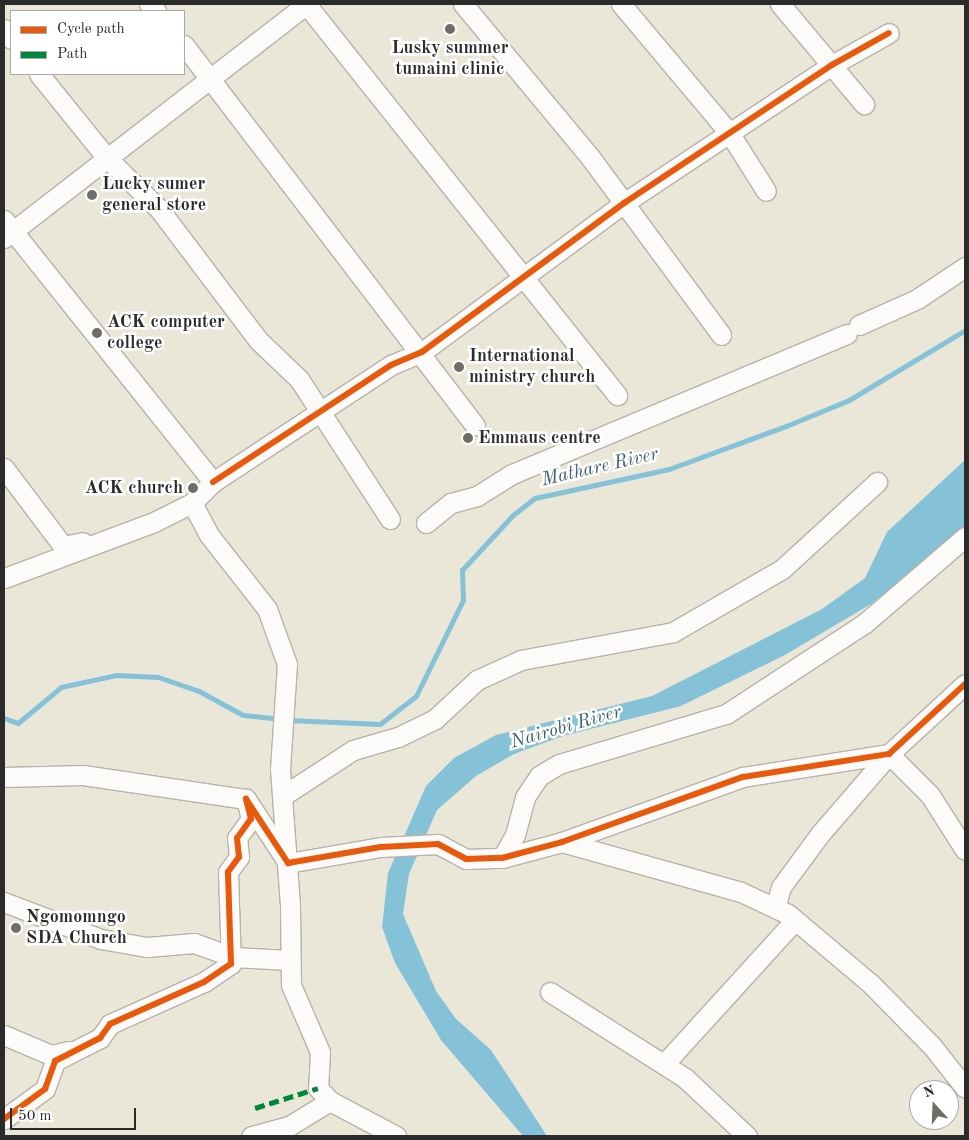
<!DOCTYPE html>
<style>
body{margin:0}
#map{position:relative;width:969px;height:1140px;overflow:hidden;background:#eae7d9;font-family:"Old Standard TT",serif}
div>[style]{position:absolute}
.water>*{inset:0;background:#85c2d8}
.stream>*{height:5px;margin:-2.5px;padding:0 2.5px;transform-origin:2.5px;border-radius:2.5px;background:#85c2d8}
.roads{filter:drop-shadow(1px 0 #b5b3aa) drop-shadow(-1px 0 #b5b3aa) drop-shadow(0 1px #b5b3aa) drop-shadow(0 -1px #b5b3aa)}
.minor>*{height:19px;margin:-9.5px;padding:0 9.5px;transform-origin:9.5px;border-radius:9.5px;background:#fcfbf9}
.quiet>*{height:5px;margin-top:-2.5px;transform-origin:0;background:repeating-linear-gradient(90deg,#00873e 0 10px,transparent 0 15px)}
.cycleway>*{height:6px;margin:-3px;padding:0 3px;transform-origin:3px;border-radius:3px;background:#e8590c}
.dots>*{width:14px;height:14px;translate:-50% -50%;box-sizing:border-box;border:2px solid #fff;border-radius:50%}
span{translate:-50% -50%;white-space:nowrap;text-align:center;line-height:1.15;-webkit-text-stroke:5px #fff;paint-order:stroke}
.poi-label{font-size:18px;color:#2b2b2b;font-weight:700}
.left{translate:0 -50%;text-align:left}
.right{translate:-100% -50%;text-align:right}
.water-label{font-size:19px;color:#3e6170;font-style:italic}
.frame{position:absolute;inset:0;border:5px solid #2b2b2b;pointer-events:none}
.legend{position:absolute;left:10px;top:10px;width:175px;height:65px;box-sizing:border-box;background:#fff;border:1px solid #aaa;margin:0;padding:6px 9px;list-style:none;font-size:15px;color:#2b2b2b}
.legend li{display:flex;align-items:center;gap:10px;height:25px}
.legend b{width:25px;border:1px solid #aaa}
.north{position:absolute;left:909px;top:1080px;width:50px;height:50px;box-sizing:border-box;background:#fff;border:1px solid #aaa;border-radius:50%;rotate:340deg;font-size:14px;font-weight:700;line-height:20px;text-align:center;color:#2b2b2b}
.north::after{content:'';display:block;margin:auto;width:18px;height:22px;background:#6e6d68;clip-path:polygon(50% 0,100% 100%,50% 72%,0 100%)}
.scale{position:absolute;left:10px;top:1108px;width:126px;height:22px;box-sizing:border-box;border:2px solid #2b2b2b;border-top:0;padding-left:6px;font-size:15px;line-height:18px;white-space:nowrap;color:#2b2b2b;-webkit-text-stroke:4px #fff;paint-order:stroke}
</style>
<div id="map">
<div class="water">
<i style="clip-path:polygon(965px 460px,965px 531px,871px 604px,785px 655px,681px 706px,563px 736px,514px 754px,476px 776px,437px 810px,409px 874px,403px 914px,436px 991px,456px 1019px,491px 1050px,547px 1136px,523px 1136px,441px 1040px,395px 963px,382px 927px,388px 873px,426px 786px,454px 758px,496px 735px,652px 696px,822px 609px,865px 578px,887px 532px)"></i>
</div>
<div class="stream">
<i style="left:4px;top:718px;width:15px;rotate:20deg"></i>
<i style="left:18px;top:723px;width:56px;rotate:-39.9deg"></i>
<i style="left:61px;top:687px;width:56px;rotate:-12.3deg"></i>
<i style="left:116px;top:675px;width:42px;rotate:2.7deg"></i>
<i style="left:158px;top:677px;width:43px;rotate:18.9deg"></i>
<i style="left:199px;top:691px;width:50px;rotate:28.6deg"></i>
<i style="left:243px;top:715px;width:36px;rotate:6deg"></i>
<i style="left:288px;top:720px;width:92px;rotate:2.5deg"></i>
<i style="left:380px;top:724px;width:46px;rotate:-37.9deg"></i>
<i style="left:416px;top:696px;width:107px;rotate:-63.9deg"></i>
<i style="left:463px;top:600px;width:30px;rotate:-92deg"></i>
<i style="left:462px;top:570px;width:75px;rotate:-47.2deg"></i>
<i style="left:513px;top:515px;width:28px;rotate:-38deg"></i>
<i style="left:535px;top:498px;width:137px;rotate:-12.2deg"></i>
<i style="left:669px;top:469px;width:125px;rotate:-20.2deg"></i>
<i style="left:786px;top:426px;width:68px;rotate:-22.4deg"></i>
<i style="left:849px;top:400px;width:135px;rotate:-31.1deg"></i>
</div>
<div class="roads">
<div class="minor">
<i style="left:149px;top:4px;width:10px;rotate:45deg"></i>
<i style="left:306px;top:4px;width:500px;rotate:51.5deg"></i>
<i style="left:463px;top:4px;width:199px;rotate:50.3deg"></i>
<i style="left:590px;top:157px;width:221px;rotate:53.6deg"></i>
<i style="left:621px;top:4px;width:170px;rotate:50deg"></i>
<i style="left:730px;top:134px;width:67px;rotate:57.7deg"></i>
<i style="left:780px;top:4px;width:131px;rotate:50deg"></i>
<i style="left:4px;top:29px;width:12px;rotate:55deg"></i>
<i style="left:184px;top:45px;width:479px;rotate:52.6deg"></i>
<i style="left:39px;top:74px;width:107px;rotate:51.1deg"></i>
<i style="left:106px;top:157px;width:74px;rotate:44.5deg"></i>
<i style="left:159px;top:209px;width:164px;rotate:52.9deg"></i>
<i style="left:258px;top:340px;width:57px;rotate:43.6deg"></i>
<i style="left:299px;top:379px;width:167px;rotate:57deg"></i>
<i style="left:4px;top:220px;width:335px;rotate:51.4deg"></i>
<i style="left:213px;top:482px;width:30px;rotate:135deg"></i>
<i style="left:192px;top:503px;width:42px;rotate:153.4deg"></i>
<i style="left:154px;top:522px;width:160px;rotate:159.5deg"></i>
<i style="left:4px;top:238px;width:383px;rotate:-37.7deg"></i>
<i style="left:859px;top:325px;width:64px;rotate:-24.1deg"></i>
<i style="left:917px;top:299px;width:58px;rotate:-33.7deg"></i>
<i style="left:4px;top:468px;width:98px;rotate:52.9deg"></i>
<i style="left:63px;top:546px;width:20px;rotate:-11deg"></i>
<i style="left:213px;top:482px;width:213px;rotate:-33.3deg"></i>
<i style="left:391px;top:365px;width:34px;rotate:-23deg"></i>
<i style="left:422px;top:352px;width:251px;rotate:-36.4deg"></i>
<i style="left:624px;top:203px;width:250px;rotate:-33.6deg"></i>
<i style="left:832px;top:65px;width:65px;rotate:-29.3deg"></i>
<i style="left:192px;top:503px;width:36px;rotate:62deg"></i>
<i style="left:209px;top:535px;width:94px;rotate:51.9deg"></i>
<i style="left:267px;top:609px;width:59px;rotate:70deg"></i>
<i style="left:287px;top:664px;width:105px;rotate:93.8deg"></i>
<i style="left:280px;top:769px;width:135px;rotate:85.8deg"></i>
<i style="left:290px;top:904px;width:81px;rotate:89.3deg"></i>
<i style="left:291px;top:985px;width:73px;rotate:66.6deg"></i>
<i style="left:320px;top:1052px;width:36px;rotate:93deg"></i>
<i style="left:318px;top:1088px;width:18px;rotate:47deg"></i>
<i style="left:330px;top:1101px;width:48px;rotate:148.6deg"></i>
<i style="left:289px;top:1126px;width:39px;rotate:165deg"></i>
<i style="left:426px;top:523px;width:32px;rotate:-39deg"></i>
<i style="left:451px;top:503px;width:27px;rotate:-15deg"></i>
<i style="left:477px;top:496px;width:41px;rotate:-32.2deg"></i>
<i style="left:512px;top:474px;width:363px;rotate:-22.7deg"></i>
<i style="left:4px;top:777px;width:79px;rotate:-1.5deg"></i>
<i style="left:83px;top:775px;width:165px;rotate:8.4deg"></i>
<i style="left:284px;top:795px;width:82px;rotate:-33.1deg"></i>
<i style="left:353px;top:750px;width:47px;rotate:-16.1deg"></i>
<i style="left:398px;top:737px;width:41px;rotate:-25.9deg"></i>
<i style="left:435px;top:719px;width:57px;rotate:-42.9deg"></i>
<i style="left:477px;top:680px;width:48px;rotate:-24.4deg"></i>
<i style="left:521px;top:660px;width:155px;rotate:-10.4deg"></i>
<i style="left:673px;top:632px;width:126px;rotate:-30deg"></i>
<i style="left:782px;top:569px;width:129px;rotate:-42.5deg"></i>
<i style="left:562px;top:842px;width:186px;rotate:15.6deg"></i>
<i style="left:741px;top:892px;width:52px;rotate:25.1deg"></i>
<i style="left:788px;top:914px;width:107px;rotate:40.1deg"></i>
<i style="left:870px;top:983px;width:88px;rotate:45.5deg"></i>
<i style="left:932px;top:1046px;width:53px;rotate:51.8deg"></i>
<i style="left:502px;top:858px;width:26px;rotate:-61deg"></i>
<i style="left:515px;top:835px;width:39px;rotate:-75deg"></i>
<i style="left:525px;top:797px;width:25px;rotate:-56deg"></i>
<i style="left:539px;top:776px;width:23px;rotate:-31deg"></i>
<i style="left:559px;top:764px;width:174px;rotate:-16.7deg"></i>
<i style="left:726px;top:714px;width:166px;rotate:-33.2deg"></i>
<i style="left:865px;top:623px;width:132px;rotate:-40.7deg"></i>
<i style="left:4px;top:902px;width:104px;rotate:20.9deg"></i>
<i style="left:101px;top:939px;width:47px;rotate:9.9deg"></i>
<i style="left:147px;top:947px;width:47px;rotate:-4.9deg"></i>
<i style="left:194px;top:943px;width:41px;rotate:19.7deg"></i>
<i style="left:233px;top:957px;width:56px;rotate:3.1deg"></i>
<i style="left:775px;top:908px;width:22px;rotate:-74deg"></i>
<i style="left:781px;top:887px;width:66px;rotate:-53.7deg"></i>
<i style="left:820px;top:834px;width:106px;rotate:-49.2deg"></i>
<i style="left:889px;top:754px;width:58px;rotate:45deg"></i>
<i style="left:930px;top:795px;width:65px;rotate:57.5deg"></i>
<i style="left:550px;top:992px;width:160px;rotate:32.5deg"></i>
<i style="left:685px;top:1078px;width:85px;rotate:43.1deg"></i>
<i style="left:4px;top:1035px;width:51px;rotate:23.1deg"></i>
<i style="left:51px;top:1055px;width:18px;rotate:-13deg"></i>
<i style="left:665px;top:1063px;width:193px;rotate:-47.7deg"></i>
<i style="left:330px;top:1101px;width:75px;rotate:27.9deg"></i>
<i style="left:4px;top:1119px;width:51px;rotate:-36.2deg"></i>
<i style="left:45px;top:1089px;width:30px;rotate:-70deg"></i>
<i style="left:55px;top:1061px;width:51px;rotate:-27.1deg"></i>
<i style="left:100px;top:1038px;width:17px;rotate:-54deg"></i>
<i style="left:110px;top:1024px;width:103px;rotate:-24.1deg"></i>
<i style="left:204px;top:982px;width:32px;rotate:-34deg"></i>
<i style="left:231px;top:964px;width:92px;rotate:-91.9deg"></i>
<i style="left:228px;top:872px;width:19px;rotate:-54deg"></i>
<i style="left:239px;top:857px;width:19px;rotate:-96deg"></i>
<i style="left:237px;top:838px;width:24px;rotate:-54deg"></i>
<i style="left:251px;top:819px;width:21px;rotate:-104deg"></i>
<i style="left:246px;top:799px;width:77px;rotate:56.7deg"></i>
<i style="left:288px;top:863px;width:94px;rotate:-9.8deg"></i>
<i style="left:381px;top:847px;width:57px;rotate:-3deg"></i>
<i style="left:438px;top:844px;width:32px;rotate:28deg"></i>
<i style="left:466px;top:859px;width:36px;rotate:-2deg"></i>
<i style="left:502px;top:858px;width:62px;rotate:-14.9deg"></i>
<i style="left:562px;top:842px;width:192px;rotate:-19.8deg"></i>
<i style="left:743px;top:777px;width:148px;rotate:-9deg"></i>
<i style="left:889px;top:754px;width:103px;rotate:-42.6deg"></i>
</div>
</div>
<div class="quiet">
<i style="left:255px;top:1108px;width:66px;rotate:-17.6deg"></i>
</div>
<div class="cycleway">
<i style="left:213px;top:482px;width:213px;rotate:-33.3deg"></i>
<i style="left:391px;top:365px;width:34px;rotate:-23deg"></i>
<i style="left:422px;top:352px;width:251px;rotate:-36.4deg"></i>
<i style="left:624px;top:203px;width:250px;rotate:-33.6deg"></i>
<i style="left:832px;top:65px;width:65px;rotate:-29.3deg"></i>
<i style="left:4px;top:1119px;width:51px;rotate:-36.2deg"></i>
<i style="left:45px;top:1089px;width:30px;rotate:-70deg"></i>
<i style="left:55px;top:1061px;width:51px;rotate:-27.1deg"></i>
<i style="left:100px;top:1038px;width:17px;rotate:-54deg"></i>
<i style="left:110px;top:1024px;width:103px;rotate:-24.1deg"></i>
<i style="left:204px;top:982px;width:32px;rotate:-34deg"></i>
<i style="left:231px;top:964px;width:92px;rotate:-91.9deg"></i>
<i style="left:228px;top:872px;width:19px;rotate:-54deg"></i>
<i style="left:239px;top:857px;width:19px;rotate:-96deg"></i>
<i style="left:237px;top:838px;width:24px;rotate:-54deg"></i>
<i style="left:251px;top:819px;width:21px;rotate:-104deg"></i>
<i style="left:246px;top:799px;width:77px;rotate:56.7deg"></i>
<i style="left:288px;top:863px;width:94px;rotate:-9.8deg"></i>
<i style="left:381px;top:847px;width:57px;rotate:-3deg"></i>
<i style="left:438px;top:844px;width:32px;rotate:28deg"></i>
<i style="left:466px;top:859px;width:36px;rotate:-2deg"></i>
<i style="left:502px;top:858px;width:62px;rotate:-14.9deg"></i>
<i style="left:562px;top:842px;width:192px;rotate:-19.8deg"></i>
<i style="left:743px;top:777px;width:148px;rotate:-9deg"></i>
<i style="left:889px;top:754px;width:103px;rotate:-42.6deg"></i>
</div>
<div class="dots">
<i style="left:450px;top:29px;background:#6e6d68"></i>
<i style="left:92px;top:195px;background:#6e6d68"></i>
<i style="left:97px;top:333px;background:#6e6d68"></i>
<i style="left:459px;top:367px;background:#6e6d68"></i>
<i style="left:468px;top:438px;background:#6e6d68"></i>
<i style="left:193px;top:488px;background:#6e6d68"></i>
<i style="left:16px;top:928px;background:#6e6d68"></i>
</div>
<div class="poi-label">
<span style="left:450px;top:59px">Lusky summer<br>tumaini clinic</span>
<span class="left" style="left:102px;top:195px">Lucky sumer<br>general store</span>
<span class="left" style="left:107px;top:333px">ACK computer<br>college</span>
<span class="left" style="left:469px;top:367px">International<br>ministry church</span>
<span class="left" style="left:478px;top:438px">Emmaus centre</span>
<span class="right" style="left:183px;top:488px">ACK church</span>
<span class="left" style="left:26px;top:928px">Ngomomngo<br>SDA Church</span>
</div>
<div class="water-label">
<span style="left:600px;top:468px;rotate:-13deg">Mathare River</span>
<span style="left:566px;top:728px;rotate:-16deg">Nairobi River</span>
</div>
<div class="frame"></div>
<ul class="legend">
<li><b style="height:6px;background:#e8590c"></b>Cycle path</li>
<li><b style="height:6px;background:#00873e"></b>Path</li>
</ul>
<div class="north">N</div>
<div class="scale">50 m</div>
</div>
